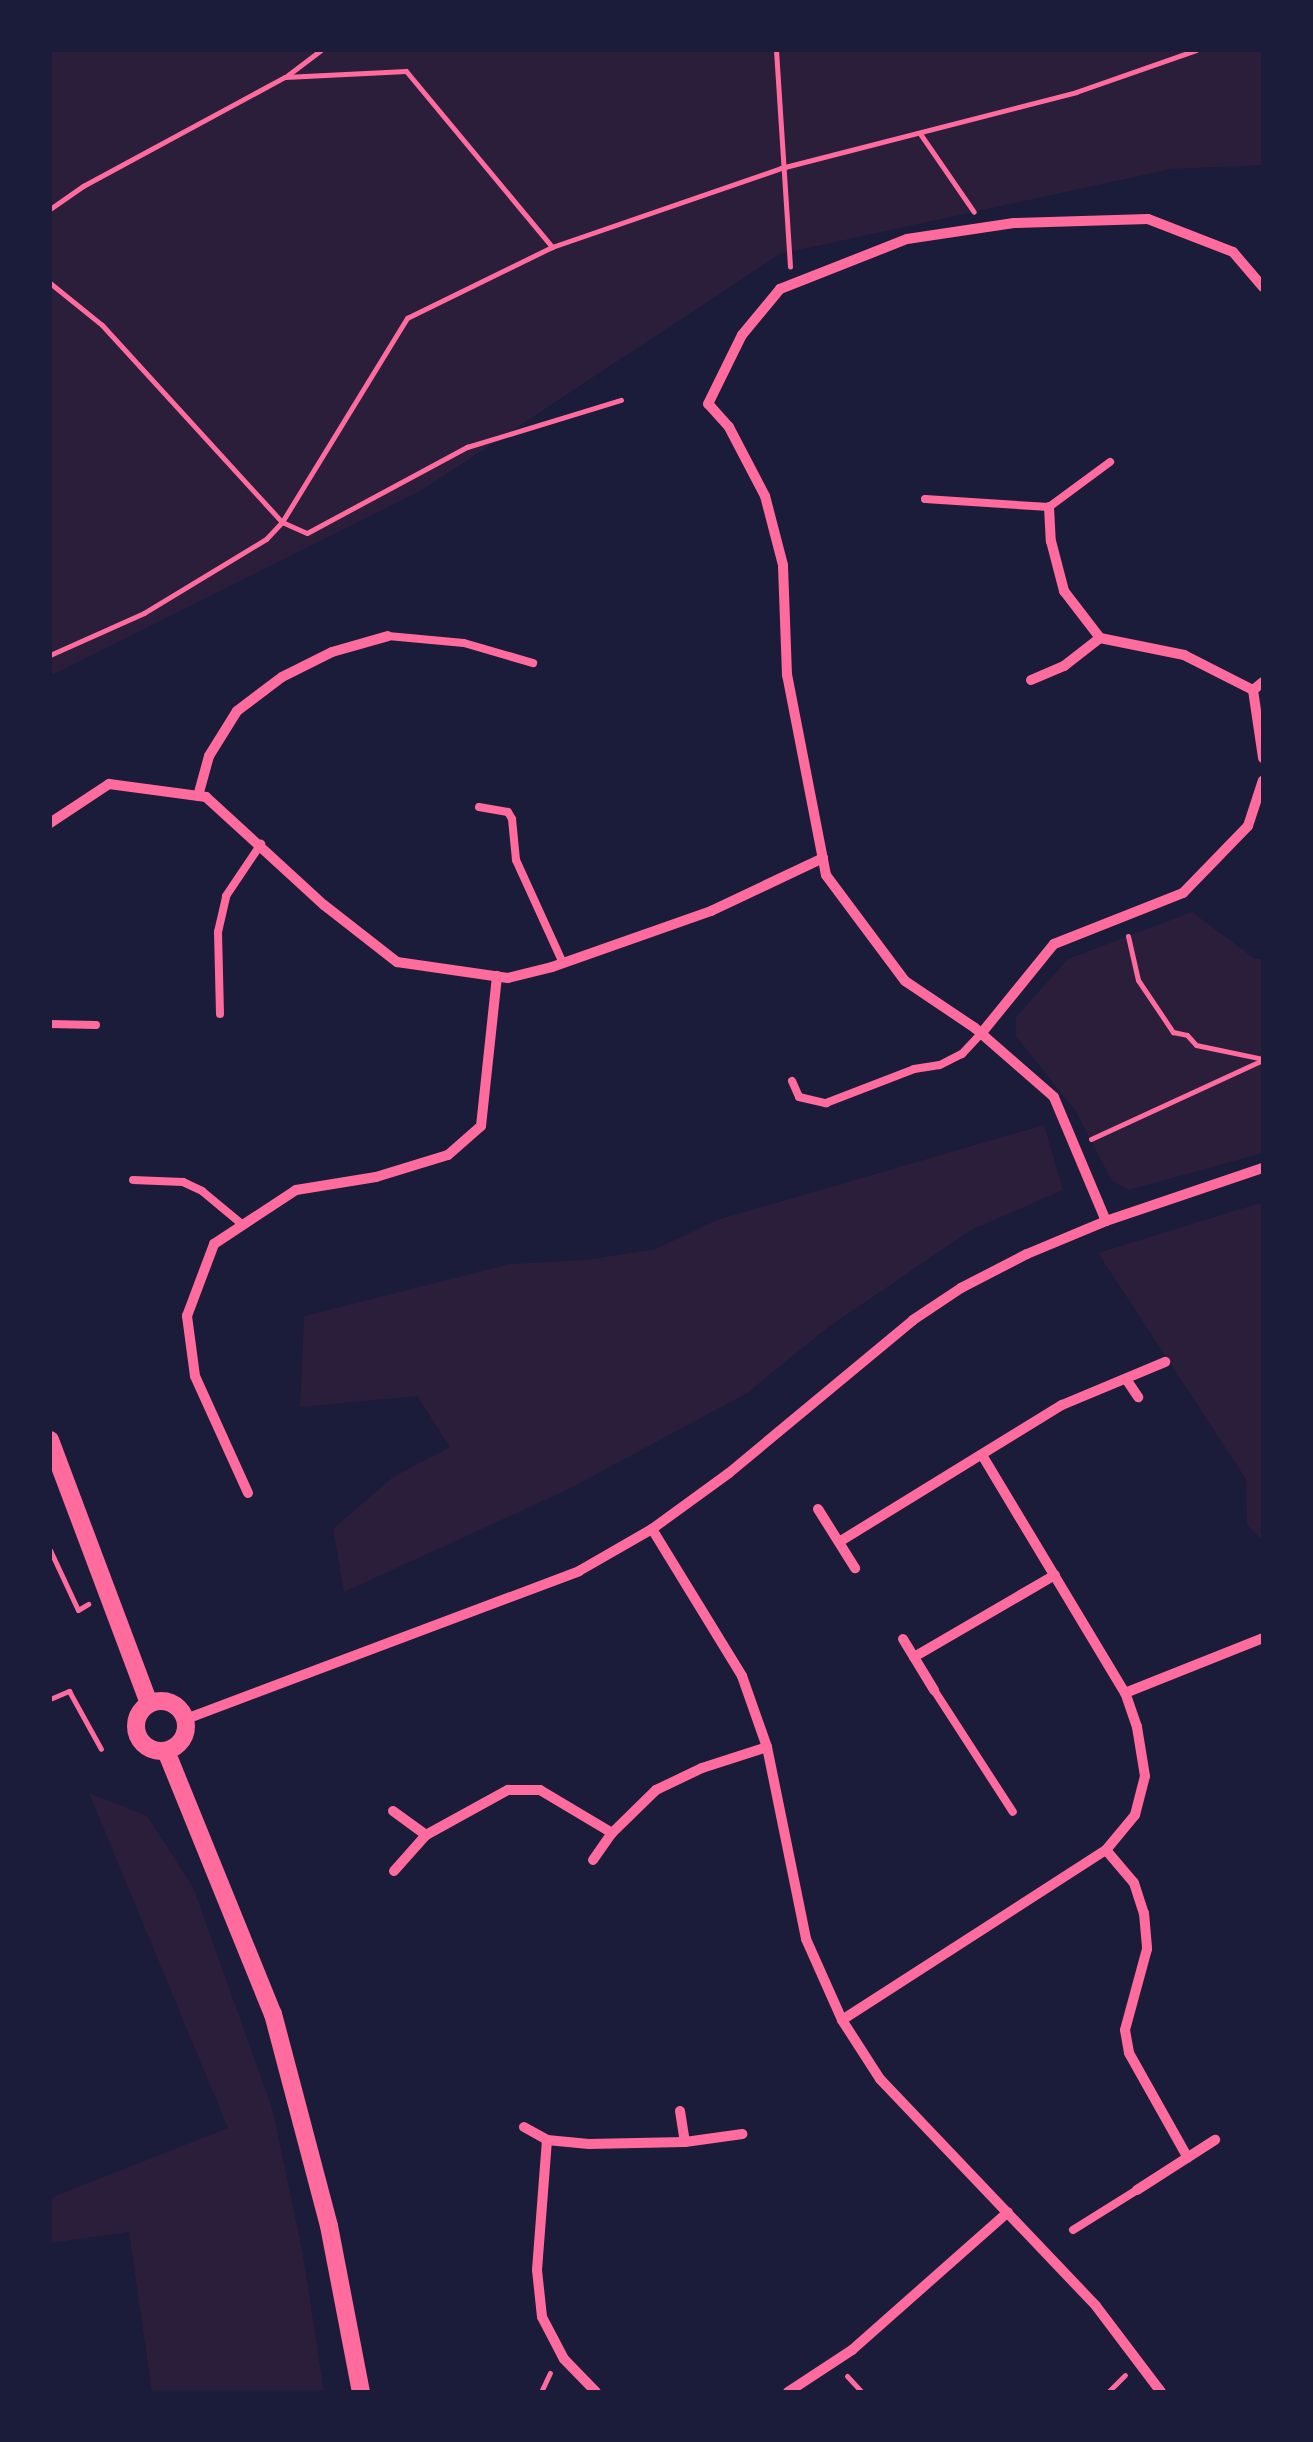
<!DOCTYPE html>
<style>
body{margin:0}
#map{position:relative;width:1313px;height:2442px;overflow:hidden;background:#1b1b3a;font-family:"DejaVu Sans",sans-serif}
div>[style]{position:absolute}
.green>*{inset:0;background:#2a1e3b}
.path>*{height:5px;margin:-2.5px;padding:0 2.5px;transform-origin:2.5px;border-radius:2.5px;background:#ff6b9d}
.service>*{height:8px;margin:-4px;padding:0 4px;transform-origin:4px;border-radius:4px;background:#ff6b9d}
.minor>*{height:10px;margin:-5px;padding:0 5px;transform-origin:5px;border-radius:5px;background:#ff6b9d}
.tertiary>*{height:18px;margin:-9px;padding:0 9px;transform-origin:9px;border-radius:9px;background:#ff6b9d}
.tertiary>.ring{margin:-9px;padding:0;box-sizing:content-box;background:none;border:18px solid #ff6b9d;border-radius:50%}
span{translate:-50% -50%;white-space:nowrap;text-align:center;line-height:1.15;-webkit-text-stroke:9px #1b1b3a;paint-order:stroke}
.frame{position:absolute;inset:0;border:52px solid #1b1b3a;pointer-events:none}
</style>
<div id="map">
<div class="green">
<i style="clip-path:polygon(50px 50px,1263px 50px,1263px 165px,1171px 169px,780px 254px,422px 490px,50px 676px)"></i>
<i style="clip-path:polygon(1192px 912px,1255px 959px,1263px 959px,1263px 1153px,1129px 1190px,1112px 1181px,1075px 1110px,1016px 1036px,1016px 1017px,1068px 959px)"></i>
<i style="clip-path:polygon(1044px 1125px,1063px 1190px,971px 1230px,827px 1328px,747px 1393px,567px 1490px,344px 1592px,333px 1529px,393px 1477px,450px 1447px,417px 1396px,300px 1407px,304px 1316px,511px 1264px,586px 1260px,656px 1249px,717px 1220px)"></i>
<i style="clip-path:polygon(1263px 1202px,1263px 1541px,1247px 1525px,1246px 1479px,1098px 1253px)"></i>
<i style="clip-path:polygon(89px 1793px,147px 1816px,193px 1887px,273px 2111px,303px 2255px,324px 2392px,152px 2392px,129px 2232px,50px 2243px,50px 2198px,228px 2128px)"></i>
</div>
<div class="path">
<i style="left:776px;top:50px;width:217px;rotate:86.3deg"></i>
<i style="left:288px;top:75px;width:41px;rotate:-37.1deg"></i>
<i style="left:921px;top:135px;width:93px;rotate:55.5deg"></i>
<i style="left:50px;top:209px;width:40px;rotate:-34.9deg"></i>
<i style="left:83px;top:186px;width:230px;rotate:-28.4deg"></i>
<i style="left:285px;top:77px;width:121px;rotate:-2.8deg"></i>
<i style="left:406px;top:71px;width:229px;rotate:50.3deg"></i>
<i style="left:552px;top:247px;width:161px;rotate:153.9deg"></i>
<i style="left:407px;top:318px;width:239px;rotate:121.5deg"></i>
<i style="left:282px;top:522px;width:23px;rotate:133deg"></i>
<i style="left:266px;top:539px;width:143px;rotate:148.8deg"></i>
<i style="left:144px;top:613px;width:103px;rotate:155.9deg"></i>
<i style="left:552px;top:247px;width:242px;rotate:-19deg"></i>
<i style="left:781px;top:168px;width:305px;rotate:-14.4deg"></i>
<i style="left:1076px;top:92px;width:127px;rotate:-19.3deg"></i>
<i style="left:50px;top:283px;width:67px;rotate:38.9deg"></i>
<i style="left:102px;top:325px;width:267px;rotate:47.6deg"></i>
<i style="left:282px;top:522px;width:27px;rotate:24deg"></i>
<i style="left:307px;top:533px;width:182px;rotate:-28.3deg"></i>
<i style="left:467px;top:447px;width:161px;rotate:-17deg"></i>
<i style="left:1128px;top:936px;width:45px;rotate:77.2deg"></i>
<i style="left:1138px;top:980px;width:63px;rotate:56.1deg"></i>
<i style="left:1173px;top:1032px;width:14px;rotate:12deg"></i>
<i style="left:1187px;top:1035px;width:13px;rotate:48deg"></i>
<i style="left:1196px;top:1045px;width:68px;rotate:11.8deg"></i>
<i style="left:1091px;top:1139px;width:189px;rotate:-24.7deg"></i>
<i style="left:50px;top:1550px;width:66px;rotate:65deg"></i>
<i style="left:78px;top:1610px;width:12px;rotate:-31deg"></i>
<i style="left:50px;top:1699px;width:21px;rotate:-23deg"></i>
<i style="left:69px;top:1691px;width:66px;rotate:61.1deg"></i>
<i style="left:847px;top:2376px;width:22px;rotate:47deg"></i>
<i style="left:541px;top:2392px;width:21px;rotate:-65deg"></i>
<i style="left:1108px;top:2392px;width:24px;rotate:-45deg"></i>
</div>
<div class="service">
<i style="left:925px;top:499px;width:124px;rotate:3.7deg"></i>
<i style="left:1049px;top:507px;width:76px;rotate:-36.4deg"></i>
<i style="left:388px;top:636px;width:76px;rotate:5.3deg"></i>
<i style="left:464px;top:643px;width:72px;rotate:16.2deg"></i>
<i style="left:479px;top:807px;width:29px;rotate:10deg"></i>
<i style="left:508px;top:812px;width:8px;rotate:60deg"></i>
<i style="left:512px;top:819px;width:41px;rotate:84.4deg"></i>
<i style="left:516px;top:860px;width:113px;rotate:65.5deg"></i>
<i style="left:220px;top:1014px;width:82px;rotate:-91.4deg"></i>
<i style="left:218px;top:932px;width:37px;rotate:-77deg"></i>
<i style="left:226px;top:896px;width:63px;rotate:-56.1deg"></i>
<i style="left:50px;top:1024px;width:46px;rotate:1.2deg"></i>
<i style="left:792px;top:1081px;width:17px;rotate:66deg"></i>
<i style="left:799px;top:1097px;width:28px;rotate:13deg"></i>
<i style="left:826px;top:1103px;width:94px;rotate:-21.1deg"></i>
<i style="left:914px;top:1069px;width:26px;rotate:-9deg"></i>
<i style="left:940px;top:1065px;width:25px;rotate:-27deg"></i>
<i style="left:962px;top:1054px;width:26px;rotate:-47deg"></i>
<i style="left:133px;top:1180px;width:50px;rotate:2.3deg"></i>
<i style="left:183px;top:1182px;width:21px;rotate:25deg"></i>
<i style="left:202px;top:1191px;width:53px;rotate:39.7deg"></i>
<i style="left:934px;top:1690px;width:145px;rotate:57.1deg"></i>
<i style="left:1073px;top:2230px;width:75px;rotate:-32deg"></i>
</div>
<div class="minor">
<i style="left:1049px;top:507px;width:34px;rotate:87deg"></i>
<i style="left:1051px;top:541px;width:52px;rotate:75.4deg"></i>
<i style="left:1064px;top:591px;width:59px;rotate:52.5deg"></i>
<i style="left:1100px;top:638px;width:86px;rotate:11.4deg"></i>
<i style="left:1184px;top:655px;width:77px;rotate:26.9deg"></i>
<i style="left:1031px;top:680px;width:36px;rotate:-23deg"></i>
<i style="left:1064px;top:666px;width:46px;rotate:-37.9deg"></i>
<i style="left:1263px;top:682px;width:13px;rotate:141deg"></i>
<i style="left:1253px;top:690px;width:69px;rotate:81.6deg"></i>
<i style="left:198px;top:796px;width:41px;rotate:-74.6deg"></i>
<i style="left:209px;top:756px;width:53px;rotate:-58.1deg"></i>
<i style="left:237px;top:711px;width:56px;rotate:-37.1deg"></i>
<i style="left:282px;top:677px;width:56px;rotate:-26.6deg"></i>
<i style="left:332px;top:652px;width:58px;rotate:-15.9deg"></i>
<i style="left:50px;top:823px;width:71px;rotate:-33.5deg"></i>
<i style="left:109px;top:784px;width:98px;rotate:7.6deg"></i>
<i style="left:206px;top:797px;width:160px;rotate:42.5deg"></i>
<i style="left:324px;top:905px;width:93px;rotate:38deg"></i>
<i style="left:397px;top:962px;width:112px;rotate:8.2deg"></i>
<i style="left:508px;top:978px;width:45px;rotate:-14deg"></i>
<i style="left:552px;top:967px;width:169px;rotate:-19.4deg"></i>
<i style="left:711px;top:911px;width:124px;rotate:-25.3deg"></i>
<i style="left:980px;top:1035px;width:117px;rotate:-50.9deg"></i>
<i style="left:1054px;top:944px;width:139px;rotate:-21.6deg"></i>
<i style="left:1183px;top:893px;width:93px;rotate:-45.9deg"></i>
<i style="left:1248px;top:826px;width:48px;rotate:-71.9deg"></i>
<i style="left:1106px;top:1221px;width:134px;rotate:-112.8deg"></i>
<i style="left:1054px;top:1097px;width:105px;rotate:-138.9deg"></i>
<i style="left:975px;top:1028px;width:84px;rotate:-146.1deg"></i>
<i style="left:905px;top:981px;width:132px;rotate:-126.7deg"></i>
<i style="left:826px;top:875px;width:204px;rotate:-101deg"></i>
<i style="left:787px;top:675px;width:110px;rotate:-92.1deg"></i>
<i style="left:783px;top:565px;width:71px;rotate:-104.6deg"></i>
<i style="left:765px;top:496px;width:78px;rotate:-117.6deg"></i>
<i style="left:729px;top:427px;width:31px;rotate:-132deg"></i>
<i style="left:708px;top:404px;width:77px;rotate:-63.8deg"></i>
<i style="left:742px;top:335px;width:60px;rotate:-50.4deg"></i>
<i style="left:780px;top:289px;width:136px;rotate:-21.5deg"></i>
<i style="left:907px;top:239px;width:108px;rotate:-8.5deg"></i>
<i style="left:1014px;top:223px;width:134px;rotate:-1.7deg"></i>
<i style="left:1148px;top:219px;width:91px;rotate:21.2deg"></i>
<i style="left:1233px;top:252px;width:46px;rotate:49.4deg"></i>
<i style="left:1126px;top:1379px;width:22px;rotate:56deg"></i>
<i style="left:248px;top:1493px;width:128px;rotate:-114.4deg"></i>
<i style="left:195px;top:1376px;width:61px;rotate:-97.6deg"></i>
<i style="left:187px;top:1316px;width:77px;rotate:-69.4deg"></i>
<i style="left:214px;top:1244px;width:98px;rotate:-33.4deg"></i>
<i style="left:296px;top:1190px;width:81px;rotate:-9.2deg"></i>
<i style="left:376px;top:1177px;width:75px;rotate:-17deg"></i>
<i style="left:448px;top:1155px;width:44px;rotate:-41.3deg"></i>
<i style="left:481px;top:1126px;width:151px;rotate:-83.9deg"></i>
<i style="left:818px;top:1509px;width:70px;rotate:57.9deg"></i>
<i style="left:652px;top:1529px;width:172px;rotate:58.5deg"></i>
<i style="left:742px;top:1676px;width:75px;rotate:70.6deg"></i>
<i style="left:767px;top:1747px;width:196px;rotate:78.5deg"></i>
<i style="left:806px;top:1939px;width:89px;rotate:66deg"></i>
<i style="left:842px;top:2020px;width:70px;rotate:57.2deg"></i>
<i style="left:880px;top:2079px;width:313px;rotate:46.4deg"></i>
<i style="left:1096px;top:2306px;width:108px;rotate:52.9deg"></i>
<i style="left:839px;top:1542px;width:262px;rotate:-31.6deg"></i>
<i style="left:1062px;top:1405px;width:112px;rotate:-22.7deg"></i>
<i style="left:903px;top:1639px;width:60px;rotate:58.7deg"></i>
<i style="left:914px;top:1657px;width:163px;rotate:-30.2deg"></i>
<i style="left:1125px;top:1693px;width:149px;rotate:-21.7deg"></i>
<i style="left:186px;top:1719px;width:420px;rotate:-20.6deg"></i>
<i style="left:579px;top:1571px;width:84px;rotate:-29.9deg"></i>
<i style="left:652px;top:1529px;width:95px;rotate:-36deg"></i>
<i style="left:729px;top:1473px;width:239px;rotate:-39.7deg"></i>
<i style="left:913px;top:1320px;width:58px;rotate:-33.7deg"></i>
<i style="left:961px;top:1288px;width:74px;rotate:-27.3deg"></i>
<i style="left:1027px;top:1254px;width:86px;rotate:-22.7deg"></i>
<i style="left:1106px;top:1221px;width:166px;rotate:-18.7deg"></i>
<i style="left:393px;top:1811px;width:41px;rotate:36deg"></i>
<i style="left:1106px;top:1850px;width:43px;rotate:49.7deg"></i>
<i style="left:1134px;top:1883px;width:32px;rotate:72deg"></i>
<i style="left:1144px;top:1913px;width:36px;rotate:85deg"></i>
<i style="left:1147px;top:1949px;width:84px;rotate:105.2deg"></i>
<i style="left:1125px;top:2030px;width:23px;rotate:80deg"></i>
<i style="left:1129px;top:2053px;width:120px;rotate:60.7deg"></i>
<i style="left:593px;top:1860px;width:33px;rotate:-55deg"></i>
<i style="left:612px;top:1833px;width:62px;rotate:-44.3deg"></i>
<i style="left:656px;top:1790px;width:51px;rotate:-25.6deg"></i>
<i style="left:702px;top:1768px;width:68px;rotate:-17.9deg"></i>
<i style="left:394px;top:1871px;width:48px;rotate:-48.4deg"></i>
<i style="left:426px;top:1835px;width:94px;rotate:-28.8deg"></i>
<i style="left:508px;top:1790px;width:32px"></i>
<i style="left:540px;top:1790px;width:84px;rotate:30.8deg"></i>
<i style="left:842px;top:2020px;width:314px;rotate:-32.8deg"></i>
<i style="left:1106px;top:1850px;width:45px;rotate:-50.4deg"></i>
<i style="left:1135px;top:1815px;width:40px;rotate:-75.6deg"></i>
<i style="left:1145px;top:1776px;width:50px;rotate:-99.3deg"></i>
<i style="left:1137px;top:1727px;width:36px;rotate:-109deg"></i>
<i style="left:1125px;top:1693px;width:275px;rotate:-121deg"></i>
<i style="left:680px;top:2111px;width:31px;rotate:81deg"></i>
<i style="left:524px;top:2127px;width:26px;rotate:29deg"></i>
<i style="left:547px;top:2140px;width:42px;rotate:5.4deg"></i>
<i style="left:589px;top:2144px;width:96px;rotate:-1.2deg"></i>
<i style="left:685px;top:2142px;width:58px;rotate:-8deg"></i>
<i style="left:547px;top:2140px;width:130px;rotate:94.4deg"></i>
<i style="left:537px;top:2270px;width:47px;rotate:83.9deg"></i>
<i style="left:542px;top:2317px;width:47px;rotate:62.4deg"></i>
<i style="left:564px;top:2359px;width:46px;rotate:45.9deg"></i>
<i style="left:1137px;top:2190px;width:93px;rotate:-32.7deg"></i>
<i style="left:788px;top:2392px;width:77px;rotate:-33.3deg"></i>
<i style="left:852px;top:2350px;width:208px;rotate:-41.5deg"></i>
</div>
<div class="tertiary">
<i style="left:50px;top:1440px;width:281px;rotate:69.4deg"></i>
<i class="ring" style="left:136px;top:1701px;width:32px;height:32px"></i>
<i style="left:166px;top:1751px;width:284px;rotate:67.9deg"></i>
<i style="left:273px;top:2014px;width:219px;rotate:75.2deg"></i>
<i style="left:329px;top:2226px;width:169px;rotate:79.1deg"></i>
</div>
<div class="frame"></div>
</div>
